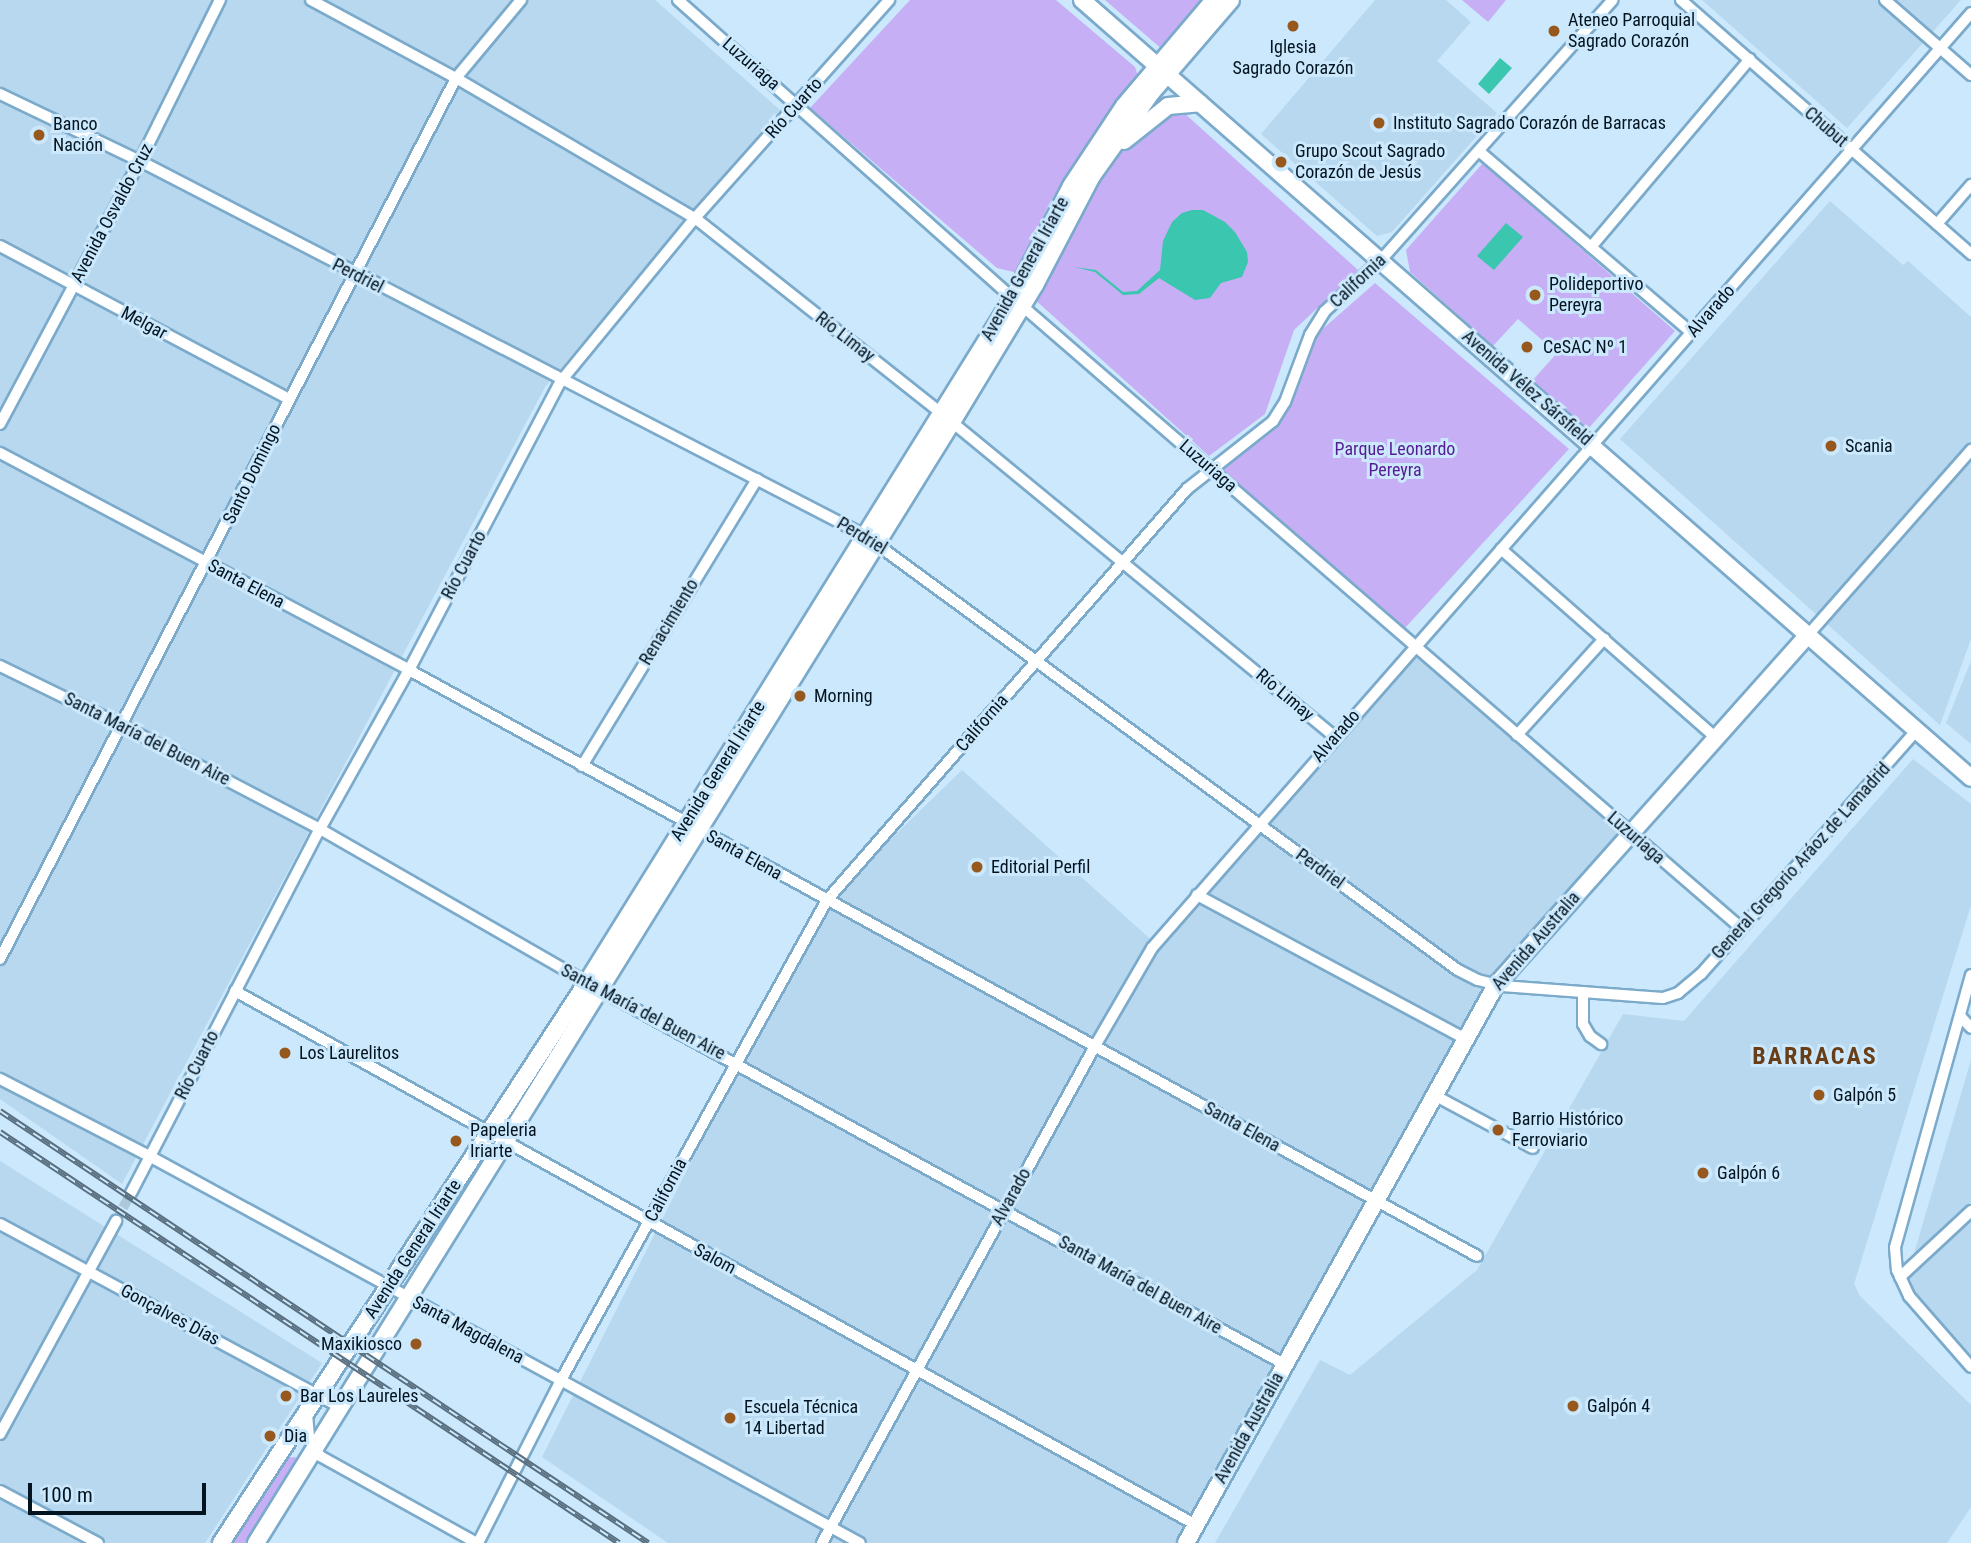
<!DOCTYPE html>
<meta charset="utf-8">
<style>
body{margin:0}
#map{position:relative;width:1971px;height:1543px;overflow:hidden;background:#cbe8fc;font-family:"Roboto Condensed",sans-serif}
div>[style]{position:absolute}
.built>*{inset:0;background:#b7d8ee}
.green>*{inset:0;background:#c7aff6}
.water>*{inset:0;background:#3ac6af}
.street-tunnel>*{height:10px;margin-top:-5px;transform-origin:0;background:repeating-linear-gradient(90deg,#adc8db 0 10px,transparent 0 15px)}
.roads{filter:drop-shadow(2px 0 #7baacb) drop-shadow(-2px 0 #7baacb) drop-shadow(0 2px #7baacb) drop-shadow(0 -2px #7baacb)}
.street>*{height:10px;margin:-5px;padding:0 5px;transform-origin:5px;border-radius:5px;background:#fff}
.secondary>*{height:16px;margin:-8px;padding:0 8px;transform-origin:8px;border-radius:8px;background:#fff}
.rail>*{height:6px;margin-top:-3px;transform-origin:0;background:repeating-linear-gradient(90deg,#cbe8fc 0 10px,#596f7f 0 20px);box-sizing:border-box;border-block:2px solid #596f7f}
.dots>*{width:19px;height:19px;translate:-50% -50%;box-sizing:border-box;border:4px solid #cbe8fc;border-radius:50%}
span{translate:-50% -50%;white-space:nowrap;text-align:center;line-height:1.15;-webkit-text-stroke:6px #cbe8fc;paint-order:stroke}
.poi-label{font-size:18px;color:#031420}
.left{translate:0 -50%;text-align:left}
.right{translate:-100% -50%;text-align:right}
.street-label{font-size:18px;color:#031420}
.park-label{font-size:18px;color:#561b95}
.district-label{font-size:24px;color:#693e17;font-weight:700;letter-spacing:2px}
.scale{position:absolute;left:28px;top:1483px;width:178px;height:32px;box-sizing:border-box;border:4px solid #031420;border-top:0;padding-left:9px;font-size:21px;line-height:24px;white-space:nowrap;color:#031420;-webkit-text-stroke:5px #cbe8fc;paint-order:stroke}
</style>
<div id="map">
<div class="built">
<i style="clip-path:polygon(0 0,655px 0,780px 110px,545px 387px,122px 1184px,0 1099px)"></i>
<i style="clip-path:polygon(1375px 0,1446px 0,1471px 22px,1437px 61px,1497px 113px,1392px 232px,1377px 236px,1261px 134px)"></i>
<i style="clip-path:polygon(1702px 0,1961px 0,1847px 128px)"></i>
<i style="clip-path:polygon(1830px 201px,1903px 265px,1908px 261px,1971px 317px,1971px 639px,1940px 725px,1620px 439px)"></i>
<i style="clip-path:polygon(1417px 646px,1622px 829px,1486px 1000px,1184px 1543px,668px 1543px,542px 1457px,819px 909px,962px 770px,1157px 945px)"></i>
<i style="clip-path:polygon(1971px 661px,1971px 744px,1946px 723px)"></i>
<i style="clip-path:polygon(1913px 759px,1971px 804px,1971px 905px,1854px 1284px,1860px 1296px,1971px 1405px,1971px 1507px,1947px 1543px,1215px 1543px,1320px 1360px,1350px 1375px,1477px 1270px,1623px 1014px,1684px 1021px)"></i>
<i style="clip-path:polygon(1971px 1060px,1971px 1366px,1902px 1294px)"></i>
<i style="clip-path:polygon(0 1161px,322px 1363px,205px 1543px,0 1543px)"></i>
</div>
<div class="green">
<i style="clip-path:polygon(910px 0,1056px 0,1135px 67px,1139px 79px,1070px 170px,1049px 204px,1018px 273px,997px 268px,810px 108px)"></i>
<i style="clip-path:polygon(1105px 0,1206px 0,1163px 50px)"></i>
<i style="clip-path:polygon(1462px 0,1506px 0,1488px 22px)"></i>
<i style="clip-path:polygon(1175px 110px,1183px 112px,1358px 270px,1294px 330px,1265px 414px,1209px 456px,1033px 298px,1095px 187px,1125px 148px)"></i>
<i style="clip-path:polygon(1483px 163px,1675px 331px,1587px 430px,1532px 381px,1557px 353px,1518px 319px,1493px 346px,1410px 272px,1406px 250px)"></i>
<i style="clip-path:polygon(1375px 283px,1569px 449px,1405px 628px,1219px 469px,1278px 426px,1309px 341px)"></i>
<i style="clip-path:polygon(295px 1457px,298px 1461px,249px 1543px,228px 1543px,279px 1466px,286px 1458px)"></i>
</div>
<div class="water">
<i style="clip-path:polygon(1500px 58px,1512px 68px,1489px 94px,1478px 84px)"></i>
<i style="clip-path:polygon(1192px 210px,1203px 210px,1225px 222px,1235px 232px,1247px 252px,1248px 262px,1242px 277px,1221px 283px,1210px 298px,1195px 300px,1159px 278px,1139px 294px,1123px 295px,1095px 272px,1074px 267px,1096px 270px,1123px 292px,1137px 291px,1160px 270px,1163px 241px,1172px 222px,1182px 213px)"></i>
<i style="clip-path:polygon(1506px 223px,1523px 237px,1494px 270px,1477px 256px)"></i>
</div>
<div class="street-tunnel">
<i style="left:116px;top:1221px;width:32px;rotate:-62deg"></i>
</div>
<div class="roads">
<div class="street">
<i style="left:311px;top:0;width:165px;rotate:28.3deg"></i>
<i style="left:456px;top:78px;width:277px;rotate:30.4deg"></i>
<i style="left:695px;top:218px;width:314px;rotate:38.4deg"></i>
<i style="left:941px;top:413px;width:510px;rotate:39.43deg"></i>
<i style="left:678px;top:0;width:448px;rotate:41.7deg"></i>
<i style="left:1013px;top:298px;width:963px;rotate:40.87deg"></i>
<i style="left:1681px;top:0;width:386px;rotate:41.2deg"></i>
<i style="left:1885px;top:0;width:114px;rotate:41.1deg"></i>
<i style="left:0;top:94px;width:155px;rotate:25.6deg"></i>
<i style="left:140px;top:161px;width:815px;rotate:27.32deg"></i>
<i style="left:864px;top:535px;width:736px;rotate:36.22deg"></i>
<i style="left:1458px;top:970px;width:22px;rotate:27deg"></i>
<i style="left:1478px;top:980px;width:25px;rotate:14deg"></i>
<i style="left:1502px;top:986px;width:161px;rotate:4.3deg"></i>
<i style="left:1663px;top:998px;width:16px;rotate:-18deg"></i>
<i style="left:1678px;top:993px;width:30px;rotate:-40deg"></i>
<i style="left:1701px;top:974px;width:326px;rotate:-48.5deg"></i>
<i style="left:1480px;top:152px;width:279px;rotate:40.5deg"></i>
<i style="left:1937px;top:224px;width:52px;rotate:-48.9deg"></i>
<i style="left:0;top:246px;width:327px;rotate:27.9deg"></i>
<i style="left:1591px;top:247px;width:246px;rotate:-49.8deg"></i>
<i style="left:0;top:424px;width:298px;rotate:-62deg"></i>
<i style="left:140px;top:161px;width:180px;rotate:-63.6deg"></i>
<i style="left:0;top:453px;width:463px;rotate:27.9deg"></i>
<i style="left:409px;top:670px;width:1218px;rotate:28.75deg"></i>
<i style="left:1501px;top:549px;width:286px;rotate:41.3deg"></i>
<i style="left:1808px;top:635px;width:247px;rotate:-48.6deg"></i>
<i style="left:0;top:666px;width:137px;rotate:26deg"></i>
<i style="left:123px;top:726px;width:222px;rotate:27.6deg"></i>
<i style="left:320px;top:829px;width:323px;rotate:29.9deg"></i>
<i style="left:600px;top:990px;width:780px;rotate:28.67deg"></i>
<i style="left:1517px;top:735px;width:130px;rotate:-47.8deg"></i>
<i style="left:582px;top:766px;width:336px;rotate:-58.6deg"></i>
<i style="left:1197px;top:895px;width:305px;rotate:28.2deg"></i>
<i style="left:0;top:959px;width:992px;rotate:-62.63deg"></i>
<i style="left:456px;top:78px;width:102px;rotate:-50.2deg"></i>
<i style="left:1971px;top:975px;width:283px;rotate:105.6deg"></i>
<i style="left:1895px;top:1248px;width:22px;rotate:85deg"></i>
<i style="left:1897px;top:1270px;width:29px;rotate:65deg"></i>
<i style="left:1909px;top:1296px;width:94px;rotate:48.9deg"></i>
<i style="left:235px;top:991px;width:1099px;rotate:29.06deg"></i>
<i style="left:1583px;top:992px;width:32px;rotate:90deg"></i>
<i style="left:1583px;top:1024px;width:14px;rotate:60deg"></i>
<i style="left:1590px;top:1036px;width:14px;rotate:36deg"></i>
<i style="left:1960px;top:1016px;width:16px;rotate:47deg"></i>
<i style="left:0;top:1079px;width:170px;rotate:27.3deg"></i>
<i style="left:151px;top:1157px;width:807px;rotate:28.57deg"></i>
<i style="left:1434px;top:1095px;width:112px;rotate:28.2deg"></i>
<i style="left:131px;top:1193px;width:410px;rotate:-62.6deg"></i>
<i style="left:320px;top:829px;width:182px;rotate:-60.8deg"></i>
<i style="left:409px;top:670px;width:327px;rotate:-62.3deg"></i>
<i style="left:561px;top:381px;width:211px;rotate:-50.6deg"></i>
<i style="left:695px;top:218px;width:292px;rotate:-48.3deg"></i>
<i style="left:0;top:1224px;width:386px;rotate:28.3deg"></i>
<i style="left:1900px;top:1277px;width:97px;rotate:-42.9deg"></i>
<i style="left:307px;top:1414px;width:25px;rotate:85deg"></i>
<i style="left:309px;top:1439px;width:20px;rotate:57deg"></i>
<i style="left:320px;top:1456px;width:179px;rotate:29deg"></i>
<i style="left:0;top:1434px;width:243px;rotate:-61.4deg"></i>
<i style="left:0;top:1491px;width:111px;rotate:28deg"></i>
<i style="left:478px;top:1543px;width:183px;rotate:-63deg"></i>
<i style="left:561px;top:1380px;width:549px;rotate:-61.01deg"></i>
<i style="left:827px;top:900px;width:546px;rotate:-48.78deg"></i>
<i style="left:1187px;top:489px;width:110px;rotate:-38.3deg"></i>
<i style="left:1273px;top:421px;width:22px;rotate:-58deg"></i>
<i style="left:1285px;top:402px;width:72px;rotate:-69.5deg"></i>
<i style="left:1310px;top:335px;width:28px;rotate:-58deg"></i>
<i style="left:1325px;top:311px;width:76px;rotate:-42.3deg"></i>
<i style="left:1381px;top:260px;width:348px;rotate:-48.3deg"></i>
<i style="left:822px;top:1543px;width:567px;rotate:-61.22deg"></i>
<i style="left:1095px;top:1046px;width:113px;rotate:-59.8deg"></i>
<i style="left:1152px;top:948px;width:1243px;rotate:-48.78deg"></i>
</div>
<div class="secondary">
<i style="left:1082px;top:0;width:1181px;rotate:41.19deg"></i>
<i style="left:1124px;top:141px;width:56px;rotate:-38.5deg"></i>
<i style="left:1168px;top:106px;width:32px;rotate:-5deg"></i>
<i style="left:221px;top:1543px;width:670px;rotate:-56.88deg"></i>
<i style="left:587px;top:982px;width:806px;rotate:-58.09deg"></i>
<i style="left:1013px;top:298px;width:126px;rotate:-62.6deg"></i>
<i style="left:1071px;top:186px;width:96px;rotate:-56.5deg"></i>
<i style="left:1124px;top:106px;width:139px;rotate:-49.7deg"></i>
<i style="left:256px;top:1543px;width:1319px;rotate:-58.16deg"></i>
<i style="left:952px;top:422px;width:160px;rotate:-58.8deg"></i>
<i style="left:1035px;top:285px;width:123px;rotate:-62.4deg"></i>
<i style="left:1092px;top:176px;width:103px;rotate:-54.5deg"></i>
<i style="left:1152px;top:92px;width:121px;rotate:-49.3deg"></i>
<i style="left:1186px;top:1543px;width:638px;rotate:-60.95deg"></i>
<i style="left:1496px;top:985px;width:469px;rotate:-48.3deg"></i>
</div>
</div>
<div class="rail">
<i style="left:0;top:1111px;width:779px;rotate:33.69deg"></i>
<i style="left:0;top:1132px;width:743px;rotate:33.58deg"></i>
</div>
<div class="dots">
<i style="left:1293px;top:26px;background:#96581d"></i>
<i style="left:1554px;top:31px;background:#96581d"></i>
<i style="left:1379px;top:123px;background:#96581d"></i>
<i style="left:39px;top:135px;background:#96581d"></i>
<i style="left:1281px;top:162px;background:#96581d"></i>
<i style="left:1535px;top:295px;background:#96581d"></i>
<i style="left:1527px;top:347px;background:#96581d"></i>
<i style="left:1831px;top:446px;background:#96581d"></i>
<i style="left:800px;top:696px;background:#96581d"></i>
<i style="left:977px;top:867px;background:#96581d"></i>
<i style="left:285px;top:1053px;background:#96581d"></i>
<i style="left:1819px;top:1095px;background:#96581d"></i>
<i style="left:1498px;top:1130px;background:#96581d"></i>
<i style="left:456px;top:1141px;background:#96581d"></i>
<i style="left:1703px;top:1173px;background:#96581d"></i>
<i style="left:416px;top:1344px;background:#96581d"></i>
<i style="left:286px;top:1396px;background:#96581d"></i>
<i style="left:1573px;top:1406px;background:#96581d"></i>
<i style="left:730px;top:1418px;background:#96581d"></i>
<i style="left:270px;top:1436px;background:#96581d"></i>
</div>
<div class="poi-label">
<span class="left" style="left:1568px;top:31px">Ateneo Parroquial<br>Sagrado Corazón</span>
<span style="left:1293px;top:58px">Iglesia<br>Sagrado Corazón</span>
<span class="left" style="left:1393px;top:123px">Instituto Sagrado Corazón de Barracas</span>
<span class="left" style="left:53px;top:135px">Banco<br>Nación</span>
<span class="left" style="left:1295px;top:162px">Grupo Scout Sagrado<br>Corazón de Jesús</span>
<span class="left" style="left:1549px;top:295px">Polideportivo<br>Pereyra</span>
<span class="left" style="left:1543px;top:347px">CeSAC Nº 1</span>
<span class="left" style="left:1845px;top:446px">Scania</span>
<span class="left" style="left:814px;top:696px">Morning</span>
<span class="left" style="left:991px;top:867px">Editorial Perfil</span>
<span class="left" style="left:299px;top:1053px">Los Laurelitos</span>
<span class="left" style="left:1833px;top:1095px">Galpón 5</span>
<span class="left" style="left:1512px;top:1130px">Barrio Histórico<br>Ferroviario</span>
<span class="left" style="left:470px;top:1141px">Papeleria<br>Iriarte</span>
<span class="left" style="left:1717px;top:1173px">Galpón 6</span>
<span class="right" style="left:402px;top:1344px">Maxikiosco</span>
<span class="left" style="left:300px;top:1396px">Bar Los Laureles</span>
<span class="left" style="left:1587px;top:1406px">Galpón 4</span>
<span class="left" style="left:744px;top:1418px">Escuela Técnica<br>14 Libertad</span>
<span class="left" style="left:284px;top:1436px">Dia</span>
</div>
<div class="street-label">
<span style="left:751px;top:64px;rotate:41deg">Luzuriaga</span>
<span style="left:794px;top:108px;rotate:-48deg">Río Cuarto</span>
<span style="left:1826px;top:127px;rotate:41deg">Chubut</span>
<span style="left:112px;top:213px;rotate:-62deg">Avenida Osvaldo Cruz</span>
<span style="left:1025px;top:269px;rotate:-61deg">Avenida General Iriarte</span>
<span style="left:358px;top:276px;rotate:27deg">Perdriel</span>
<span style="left:1358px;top:281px;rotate:-43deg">California</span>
<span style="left:1711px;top:311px;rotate:-49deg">Alvarado</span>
<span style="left:144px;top:323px;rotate:28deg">Melgar</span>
<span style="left:845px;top:337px;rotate:38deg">Río Limay</span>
<span style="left:1527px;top:388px;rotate:41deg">Avenida Vélez Sársfield</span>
<span style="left:1208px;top:466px;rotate:41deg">Luzuriaga</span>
<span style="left:252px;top:474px;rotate:-64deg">Santo Domingo</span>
<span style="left:862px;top:536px;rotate:31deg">Perdriel</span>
<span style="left:464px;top:565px;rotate:-62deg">Río Cuarto</span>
<span style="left:246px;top:584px;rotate:28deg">Santa Elena</span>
<span style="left:669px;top:622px;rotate:-59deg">Renacimiento</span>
<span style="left:1285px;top:695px;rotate:40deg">Río Limay</span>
<span style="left:982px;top:723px;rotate:-49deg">California</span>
<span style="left:1336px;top:736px;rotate:-49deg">Alvarado</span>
<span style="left:147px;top:739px;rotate:27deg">Santa María del Buen Aire</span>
<span style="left:718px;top:771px;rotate:-58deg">Avenida General Iriarte</span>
<span style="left:1636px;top:838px;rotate:41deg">Luzuriaga</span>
<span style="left:744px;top:855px;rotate:29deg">Santa Elena</span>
<span style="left:1801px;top:861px;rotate:-48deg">General Gregorio Aráoz de Lamadrid</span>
<span style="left:1320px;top:869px;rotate:36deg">Perdriel</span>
<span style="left:1536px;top:941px;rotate:-49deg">Avenida Australia</span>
<span style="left:643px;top:1012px;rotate:28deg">Santa María del Buen Aire</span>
<span style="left:197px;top:1065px;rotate:-63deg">Río Cuarto</span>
<span style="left:1242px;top:1127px;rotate:29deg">Santa Elena</span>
<span style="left:666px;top:1190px;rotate:-62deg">California</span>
<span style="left:1011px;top:1197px;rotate:-61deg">Alvarado</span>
<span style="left:413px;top:1249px;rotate:-57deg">Avenida General Iriarte</span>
<span style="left:715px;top:1259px;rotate:28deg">Salom</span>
<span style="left:1140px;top:1285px;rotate:29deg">Santa María del Buen Aire</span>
<span style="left:170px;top:1315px;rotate:28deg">Gonçalves Días</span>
<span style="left:468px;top:1330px;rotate:28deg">Santa Magdalena</span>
<span style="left:1249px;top:1428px;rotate:-61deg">Avenida Australia</span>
</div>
<div class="park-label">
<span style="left:1395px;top:460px">Parque Leonardo<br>Pereyra</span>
</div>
<div class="district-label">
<span style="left:1815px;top:1057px">BARRACAS</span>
</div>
<div class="scale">100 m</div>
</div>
